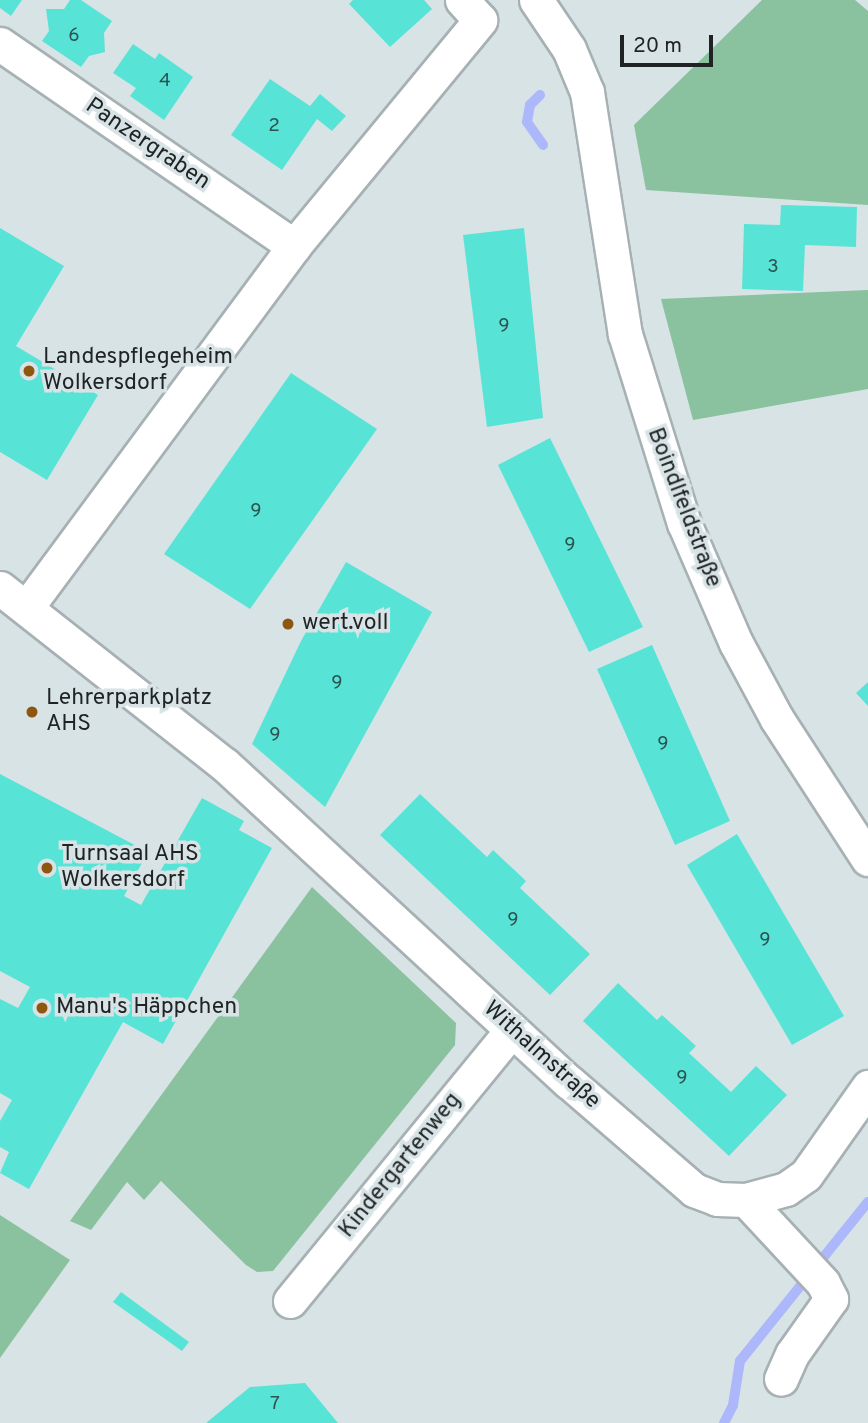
<!DOCTYPE html>
<meta charset="utf-8">
<style>
body{margin:0}
#map{position:relative;width:868px;height:1423px;overflow:hidden;background:#d8e3e6;font-family:Overpass,sans-serif}
div>[style]{position:absolute}
.green>*{inset:0;background:#8ac19e}
.stream>*{height:10px;margin:-5px;padding:0 5px;transform-origin:5px;border-radius:5px;background:#adb7fb}
.building>*{inset:0;background:#57e4d7}
.roads{filter:drop-shadow(2px 0 #a7b1b4) drop-shadow(-2px 0 #a7b1b4) drop-shadow(0 2px #a7b1b4) drop-shadow(0 -2px #a7b1b4)}
.minor>*{height:33px;margin:-16.5px;padding:0 16.5px;transform-origin:16.5px;border-radius:16.5px;background:#fff}
.dots>*{width:19px;height:19px;translate:-50% -50%;box-sizing:border-box;border:4px solid #d8e3e6;border-radius:50%}
span{translate:-50% -50%;white-space:nowrap;text-align:center;line-height:1.15;-webkit-text-stroke:7px #d8e3e6;paint-order:stroke}
.number-label{font-size:19px;color:#2d5351}
.number-label span{-webkit-text-stroke-width:0}
.street-label{font-size:23px;color:#1f2324}
.poi-label{font-size:23px;color:#1f2324}
.left{translate:0 -50%;text-align:left}
.scale{position:absolute;left:620px;top:35px;width:93px;height:32px;box-sizing:border-box;border:4px solid #1f2324;border-top:0;padding-left:9px;font-size:21px;line-height:24px;white-space:nowrap;color:#1f2324;-webkit-text-stroke:5px #d8e3e6;paint-order:stroke}
</style>
<div id="map">
<div class="green">
<i style="clip-path:polygon(762px 0,855px 0,868px 11px,868px 205px,646px 190px,634px 125px)"></i>
<i style="clip-path:polygon(868px 290px,868px 389px,693px 420px,661px 299px)"></i>
<i style="clip-path:polygon(312px 887px,456px 1023px,455px 1045px,273px 1271px,257px 1272px,246px 1265px,161px 1181px,144px 1200px,127px 1182px,91px 1230px,70px 1221px)"></i>
<i style="clip-path:polygon(0 1215px,70px 1260px,0 1358px)"></i>
</div>
<div class="stream">
<i style="left:540px;top:95px;width:14px;rotate:135deg"></i>
<i style="left:530px;top:105px;width:17px;rotate:100deg"></i>
<i style="left:527px;top:122px;width:28px;rotate:55deg"></i>
<i style="left:724px;top:1423px;width:20px;rotate:-63deg"></i>
<i style="left:733px;top:1405px;width:45px;rotate:-81deg"></i>
<i style="left:740px;top:1361px;width:204px;rotate:-51.2deg"></i>
</div>
<div class="building">
<i style="clip-path:polygon(0 0,22px 0,11px 16px,0 8px)"></i>
<i style="clip-path:polygon(70px 0,81px 0,112px 21px,104px 33px,105px 52px,89px 56px,81px 67px,42px 41px,49px 31px,46px 9px,64px 9px)"></i>
<i style="clip-path:polygon(353px 0,424px 0,432px 9px,390px 47px,349px 4px)"></i>
<i style="clip-path:polygon(133px 44px,155px 59px,159px 53px,193px 77px,164px 120px,130px 96px,136px 88px,113px 73px)"></i>
<i style="clip-path:polygon(270px 79px,310px 106px,320px 94px,346px 116px,332px 131px,317px 119px,282px 170px,231px 135px)"></i>
<i style="clip-path:polygon(781px 205px,857px 207px,856px 247px,805px 245px,803px 291px,742px 289px,744px 224px,780px 225px)"></i>
<i style="clip-path:polygon(0 228px,64px 266px,16px 346px,98px 395px,47px 480px,0 452px)"></i>
<i style="clip-path:polygon(524px 228px,543px 418px,487px 427px,463px 235px)"></i>
<i style="clip-path:polygon(291px 373px,377px 429px,250px 609px,164px 554px)"></i>
<i style="clip-path:polygon(550px 438px,643px 627px,589px 652px,498px 465px)"></i>
<i style="clip-path:polygon(346px 562px,432px 612px,325px 807px,252px 744px,301px 641px)"></i>
<i style="clip-path:polygon(652px 645px,730px 821px,675px 845px,597px 669px)"></i>
<i style="clip-path:polygon(868px 682px,868px 706px,856px 693px)"></i>
<i style="clip-path:polygon(0 774px,148px 852px,124px 896px,141px 905px,202px 798px,244px 821px,239px 830px,272px 848px,163px 1044px,123px 1022px,29px 1189px,0 1173px,9px 1152px,0 1147px,0 1121px,12px 1100px,0 1093px,0 999px,18px 1008px,30px 987px,0 971px)"></i>
<i style="clip-path:polygon(420px 794px,487px 857px,493px 850px,526px 881px,520px 888px,590px 954px,550px 995px,380px 835px)"></i>
<i style="clip-path:polygon(737px 834px,844px 1016px,792px 1045px,687px 865px)"></i>
<i style="clip-path:polygon(618px 983px,657px 1020px,662px 1015px,696px 1046px,689px 1053px,731px 1092px,756px 1066px,787px 1095px,729px 1156px,583px 1021px)"></i>
<i style="clip-path:polygon(121px 1292px,189px 1342px,182px 1351px,113px 1302px)"></i>
<i style="clip-path:polygon(305px 1383px,338px 1423px,206px 1423px,250px 1387px)"></i>
</div>
<div class="roads">
<div class="minor">
<i style="left:536px;top:0;width:59px;rotate:56deg"></i>
<i style="left:569px;top:49px;width:47px;rotate:67.3deg"></i>
<i style="left:587px;top:92px;width:245px;rotate:81.1deg"></i>
<i style="left:625px;top:334px;width:198px;rotate:72.7deg"></i>
<i style="left:684px;top:523px;width:131px;rotate:66.6deg"></i>
<i style="left:736px;top:643px;width:86px;rotate:61.7deg"></i>
<i style="left:777px;top:719px;width:167px;rotate:57deg"></i>
<i style="left:0;top:44px;width:357px;rotate:34.5deg"></i>
<i style="left:0;top:588px;width:285px;rotate:38.2deg"></i>
<i style="left:224px;top:764px;width:469px;rotate:42.7deg"></i>
<i style="left:569px;top:1082px;width:165px;rotate:40.8deg"></i>
<i style="left:694px;top:1190px;width:25px;rotate:21deg"></i>
<i style="left:717px;top:1199px;width:29px;rotate:2deg"></i>
<i style="left:746px;top:1200px;width:41px;rotate:-15.4deg"></i>
<i style="left:786px;top:1189px;width:24px;rotate:-35deg"></i>
<i style="left:806px;top:1175px;width:108px;rotate:-54.8deg"></i>
<i style="left:27px;top:607px;width:449px;rotate:-53.5deg"></i>
<i style="left:294px;top:246px;width:293px;rotate:-50.5deg"></i>
<i style="left:480px;top:20px;width:27px;rotate:-132deg"></i>
<i style="left:746px;top:1200px;width:113px;rotate:47.1deg"></i>
<i style="left:823px;top:1283px;width:18px;rotate:63deg"></i>
<i style="left:831px;top:1299px;width:67px;rotate:125.3deg"></i>
<i style="left:792px;top:1354px;width:27px;rotate:114deg"></i>
<i style="left:290px;top:1301px;width:350px;rotate:-50.7deg"></i>
</div>
</div>
<div class="dots">
<i style="left:29px;top:371px;background:#8e560e"></i>
<i style="left:288px;top:624px;background:#8e560e"></i>
<i style="left:32px;top:712px;background:#8e560e"></i>
<i style="left:47px;top:868px;background:#8e560e"></i>
<i style="left:42px;top:1008px;background:#8e560e"></i>
</div>
<div class="number-label">
<span style="left:74px;top:37px">6</span>
<span style="left:165px;top:82px">4</span>
<span style="left:274px;top:127px">2</span>
<span style="left:773px;top:268px">3</span>
<span style="left:504px;top:327px">9</span>
<span style="left:256px;top:512px">9</span>
<span style="left:570px;top:546px">9</span>
<span style="left:337px;top:684px">9</span>
<span style="left:275px;top:736px">9</span>
<span style="left:663px;top:745px">9</span>
<span style="left:513px;top:921px">9</span>
<span style="left:765px;top:941px">9</span>
<span style="left:682px;top:1079px">9</span>
<span style="left:275px;top:1405px">7</span>
</div>
<div class="street-label">
<span style="left:147px;top:145px;rotate:34deg">Panzergraben</span>
<span style="left:683px;top:508px;rotate:69deg">Boindlfeldstraße</span>
<span style="left:541px;top:1056px;rotate:42deg">Withalmstraße</span>
<span style="left:401px;top:1166px;rotate:-51deg">Kindergartenweg</span>
</div>
<div class="poi-label">
<span class="left" style="left:43px;top:371px">Landespflegeheim<br>Wolkersdorf</span>
<span class="left" style="left:302px;top:624px">wert.voll</span>
<span class="left" style="left:46px;top:712px">Lehrerparkplatz<br>AHS</span>
<span class="left" style="left:61px;top:868px">Turnsaal AHS<br>Wolkersdorf</span>
<span class="left" style="left:56px;top:1008px">Manu's Häppchen</span>
</div>
<div class="scale">20 m</div>
</div>
